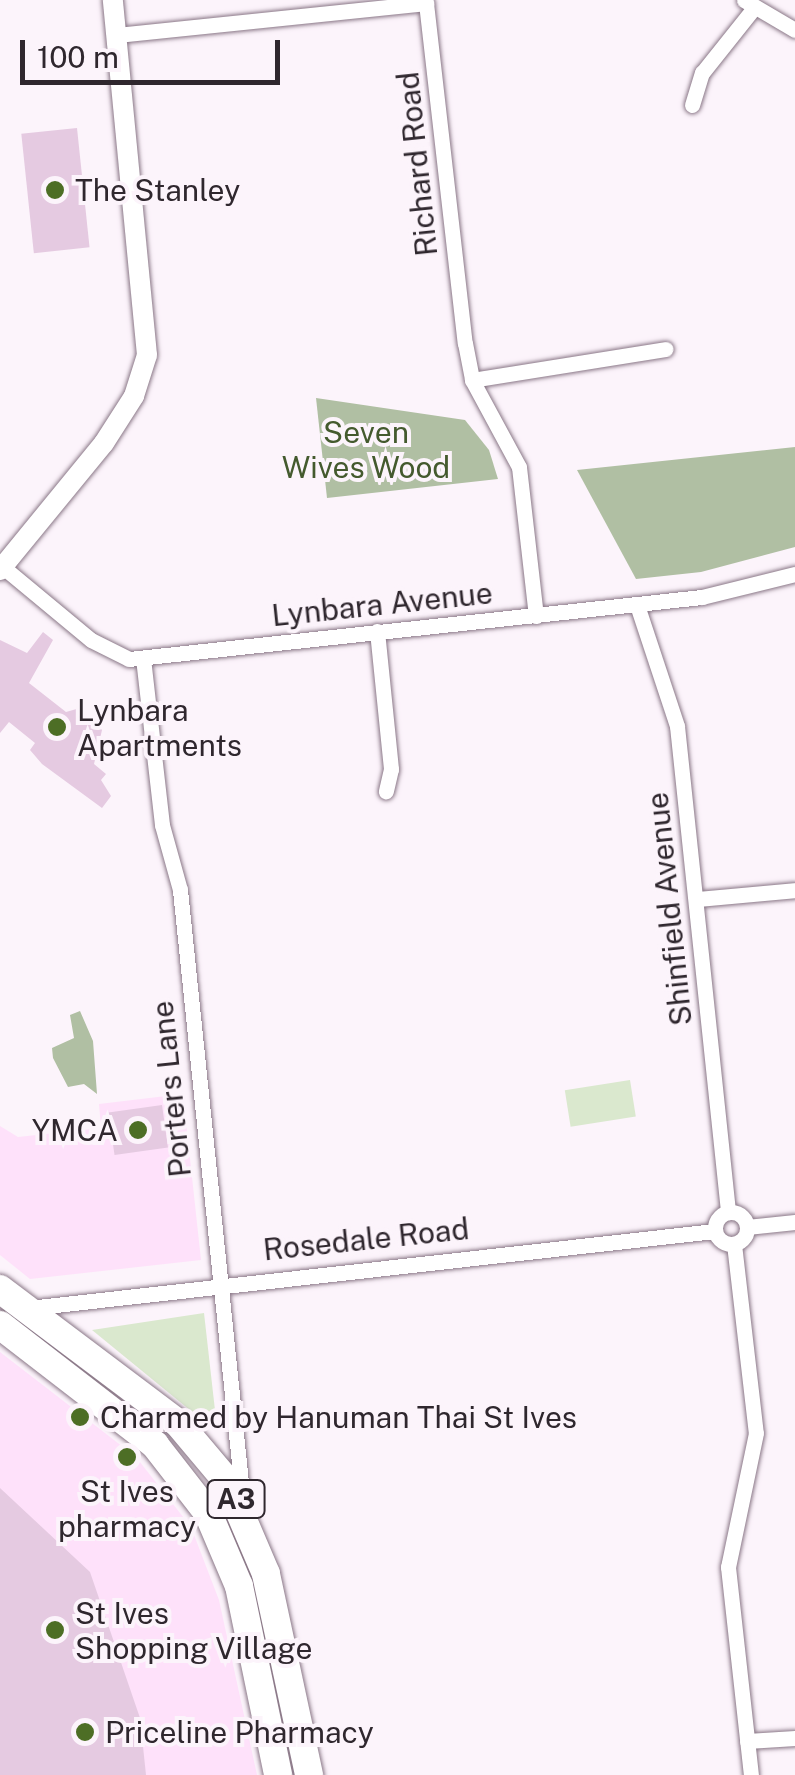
<!DOCTYPE html>
<style>
body{margin:0}
#map{position:relative;width:795px;height:1775px;overflow:hidden;background:#fcf4fb;font-family:"Public Sans",sans-serif}
div>[style]{position:absolute}
[style*='--x']{left:calc(var(--x)*1px);top:calc(var(--y)*1px);width:calc(var(--w)*1px);rotate:calc(var(--a)*1deg)}
.built>*{inset:0;background:#fee1fa}
.green>*{inset:0;background:#dae8ce;transform-origin:0 0}
.forest>*{inset:0;background:#b0bfa3}
.building>*{inset:0;background:#e5cae1;transform-origin:0 0}
.roads{filter:drop-shadow(0 0 2px #8a7787) drop-shadow(0 0 2px #8a7787)}
.minor>*{height:15px;margin:-7.5px;padding:0 7.5px;transform-origin:7.5px;border-radius:7.5px;background:#fff}
.minor>.ring{margin:-7.5px;padding:0;box-sizing:content-box;background:none;border:15px solid #fff;border-radius:50%}
.tertiary>*{height:20px;margin:-10px;padding:0 10px;transform-origin:10px;border-radius:10px;background:#fff}
.trunk>*{height:28px;margin:-14px;padding:0 14px;transform-origin:14px;border-radius:14px;background:#fff}
.dots>*{width:28px;height:28px;translate:-50% -50%;box-sizing:border-box;border:5px solid #fcf4fb;border-radius:50%}
span{translate:-50% -50%;white-space:nowrap;text-align:center;line-height:1.15;-webkit-text-stroke:8px #fcf4fb;paint-order:stroke}
.shield-label span{padding:2px 8px;background:#fcf4fb;border:2px solid;border-radius:8px;-webkit-text-stroke-width:0}
.shield-label{font-size:28px;color:#2f272e;font-weight:700}
.street-label{font-size:30px;color:#2f272e}
.poi-label{font-size:30px;color:#2f272e}
.left{translate:0 -50%;text-align:left}
.right{translate:-100% -50%;text-align:right}
.park-label{font-size:30px;color:#445a2e}
.scale{position:absolute;left:20px;top:40px;width:260px;height:45px;box-sizing:border-box;border:5px solid #2f272e;border-top:0;padding-left:12px;font-size:30px;line-height:35px;white-space:nowrap;color:#2f272e;-webkit-text-stroke:8px #fcf4fb;paint-order:stroke}
</style>
<div id="map">
<div class="built">
<i style="clip-path:polygon(183px 1094px,201px 1260px,30px 1279px,0 1255px,0 1126px,18px 1137px,101px 1128px,99px 1104px)"></i>
<i style="clip-path:polygon(0 1352px,136px 1457px,191px 1527px,219px 1600px,257px 1775px,0 1775px)"></i>
</div>
<div class="green">
<i style="left:630px;top:1080px;width:37px;height:66px;rotate:81deg"></i>
<i style="clip-path:polygon(204px 1313px,217px 1428px,213px 1429px,92px 1330px)"></i>
</div>
<div class="forest">
<i style="clip-path:polygon(316px 398px,465px 420px,489px 450px,498px 479px,327px 498px)"></i>
<i style="clip-path:polygon(795px 447px,795px 547px,701px 572px,636px 579px,577px 470px)"></i>
<i style="clip-path:polygon(80px 1011px,93px 1041px,97px 1094px,84px 1084px,68px 1087px,53px 1058px,52px 1048px,74px 1038px,70px 1015px)"></i>
</div>
<div class="building">
<i style="left:77px;top:128px;width:120px;height:56px;rotate:84deg"></i>
<i style="clip-path:polygon(43px 632px,53px 640px,29px 683px,66px 712px,80px 708px,102px 730px,94px 764px,106px 774px,101px 780px,111px 796px,102px 808px,42px 764px,30px 750px,35px 743px,9px 722px,0 733px,0 640px,27px 653px)"></i>
<i style="left:162px;top:1105px;width:43px;height:54px;rotate:82deg"></i>
<i style="clip-path:polygon(0 1488px,90px 1572px,140px 1718px,146px 1775px,0 1775px)"></i>
</div>
<div class="roads">
<div class="minor">
<i style="--x:744;--y:0;--w:59;--a:30.5"></i>
<i style="--x:117;--y:35;--w:311;--a:-5.9"></i>
<i style="--x:426;--y:3;--w:342;--a:83.5"></i>
<i style="--x:465;--y:343;--w:38;--a:79"></i>
<i style="--x:472;--y:380;--w:99;--a:61.6"></i>
<i style="--x:519;--y:467;--w:150;--a:83.5"></i>
<i style="--x:692;--y:105;--w:34;--a:-73"></i>
<i style="--x:702;--y:73;--w:82;--a:-51.4"></i>
<i style="--x:472;--y:380;--w:196;--a:-9.1"></i>
<i style="--x:3;--y:567;--w:114;--a:39.7"></i>
<i style="--x:91;--y:640;--w:42;--a:26.6"></i>
<i style="--x:129;--y:659;--w:576;--a:-6.18"></i>
<i style="--x:702;--y:597;--w:96;--a:-13.9"></i>
<i style="--x:637;--y:605;--w:127;--a:71.7"></i>
<i style="--x:677;--y:726;--w:489;--a:84"></i>
<i style="--x:377;--y:631;--w:139;--a:84.2"></i>
<i style="--x:391;--y:769;--w:23;--a:103"></i>
<i style="--x:143;--y:658;--w:168;--a:83.5"></i>
<i style="--x:162;--y:825;--w:67;--a:74.5"></i>
<i style="--x:180;--y:890;--w:605;--a:84.12"></i>
<i style="--x:697;--y:899;--w:98;--a:-5.2"></i>
<i class="ring" style="left:715px;top:1212px;width:17px;height:17px"></i>
<i style="--x:747;--y:1227;--w:48;--a:-5.9"></i>
<i style="--x:734;--y:1244;--w:190;--a:83.4"></i>
<i style="--x:756;--y:1433;--w:137;--a:101.8"></i>
<i style="--x:728;--y:1567;--w:209;--a:83.7"></i>
<i style="--x:29;--y:1308;--w:689;--a:-6.41"></i>
<i style="--x:747;--y:1741;--w:48;--a:-3.6"></i>
</div>
<div class="tertiary">
<i style="--x:0;--y:570;--w:164;--a:-50.7"></i>
<i style="--x:104;--y:443;--w:56;--a:-57.4"></i>
<i style="--x:134;--y:396;--w:43;--a:-72.4"></i>
<i style="--x:147;--y:355;--w:357;--a:-95.5"></i>
</div>
<div class="trunk">
<i style="--x:0;--y:1289;--w:223;--a:37"></i>
<i style="--x:178;--y:1423;--w:75;--a:49.9"></i>
<i style="--x:226;--y:1480;--w:102;--a:66.9"></i>
<i style="--x:266;--y:1574;--w:206;--a:77.9"></i>
<i style="--x:0;--y:1325;--w:196;--a:37.7"></i>
<i style="--x:155;--y:1445;--w:86;--a:52.1"></i>
<i style="--x:208;--y:1513;--w:79;--a:67"></i>
<i style="--x:239;--y:1586;--w:193;--a:78.3"></i>
</div>
</div>
<div class="dots">
<i style="left:55px;top:190px;background:#4d6e25"></i>
<i style="left:57px;top:727px;background:#4d6e25"></i>
<i style="left:138px;top:1130px;background:#4d6e25"></i>
<i style="left:80px;top:1417px;background:#4d6e25"></i>
<i style="left:127px;top:1457px;background:#4d6e25"></i>
<i style="left:55px;top:1630px;background:#4d6e25"></i>
<i style="left:85px;top:1732px;background:#4d6e25"></i>
</div>
<div class="shield-label">
<span style="left:236px;top:1499px">A3</span>
</div>
<div class="street-label">
<span style="left:417px;top:164px;rotate:-96deg">Richard Road</span>
<span style="left:382px;top:604px;rotate:-6deg">Lynbara Avenue</span>
<span style="left:669px;top:909px;rotate:-96deg">Shinfield Avenue</span>
<span style="left:171px;top:1089px;rotate:-96deg">Porters Lane</span>
<span style="left:366px;top:1239px;rotate:-6deg">Rosedale Road</span>
</div>
<div class="poi-label">
<span class="left" style="left:75px;top:190px">The Stanley</span>
<span class="left" style="left:77px;top:727px">Lynbara<br>Apartments</span>
<span class="right" style="left:118px;top:1130px">YMCA</span>
<span class="left" style="left:100px;top:1417px">Charmed by Hanuman Thai St Ives</span>
<span style="left:127px;top:1508px">St Ives<br>pharmacy</span>
<span class="left" style="left:75px;top:1630px">St Ives<br>Shopping Village</span>
<span class="left" style="left:105px;top:1732px">Priceline Pharmacy</span>
</div>
<div class="park-label">
<span style="left:366px;top:449px">Seven<br>Wives Wood</span>
</div>
<div class="scale">100 m</div>
</div>
